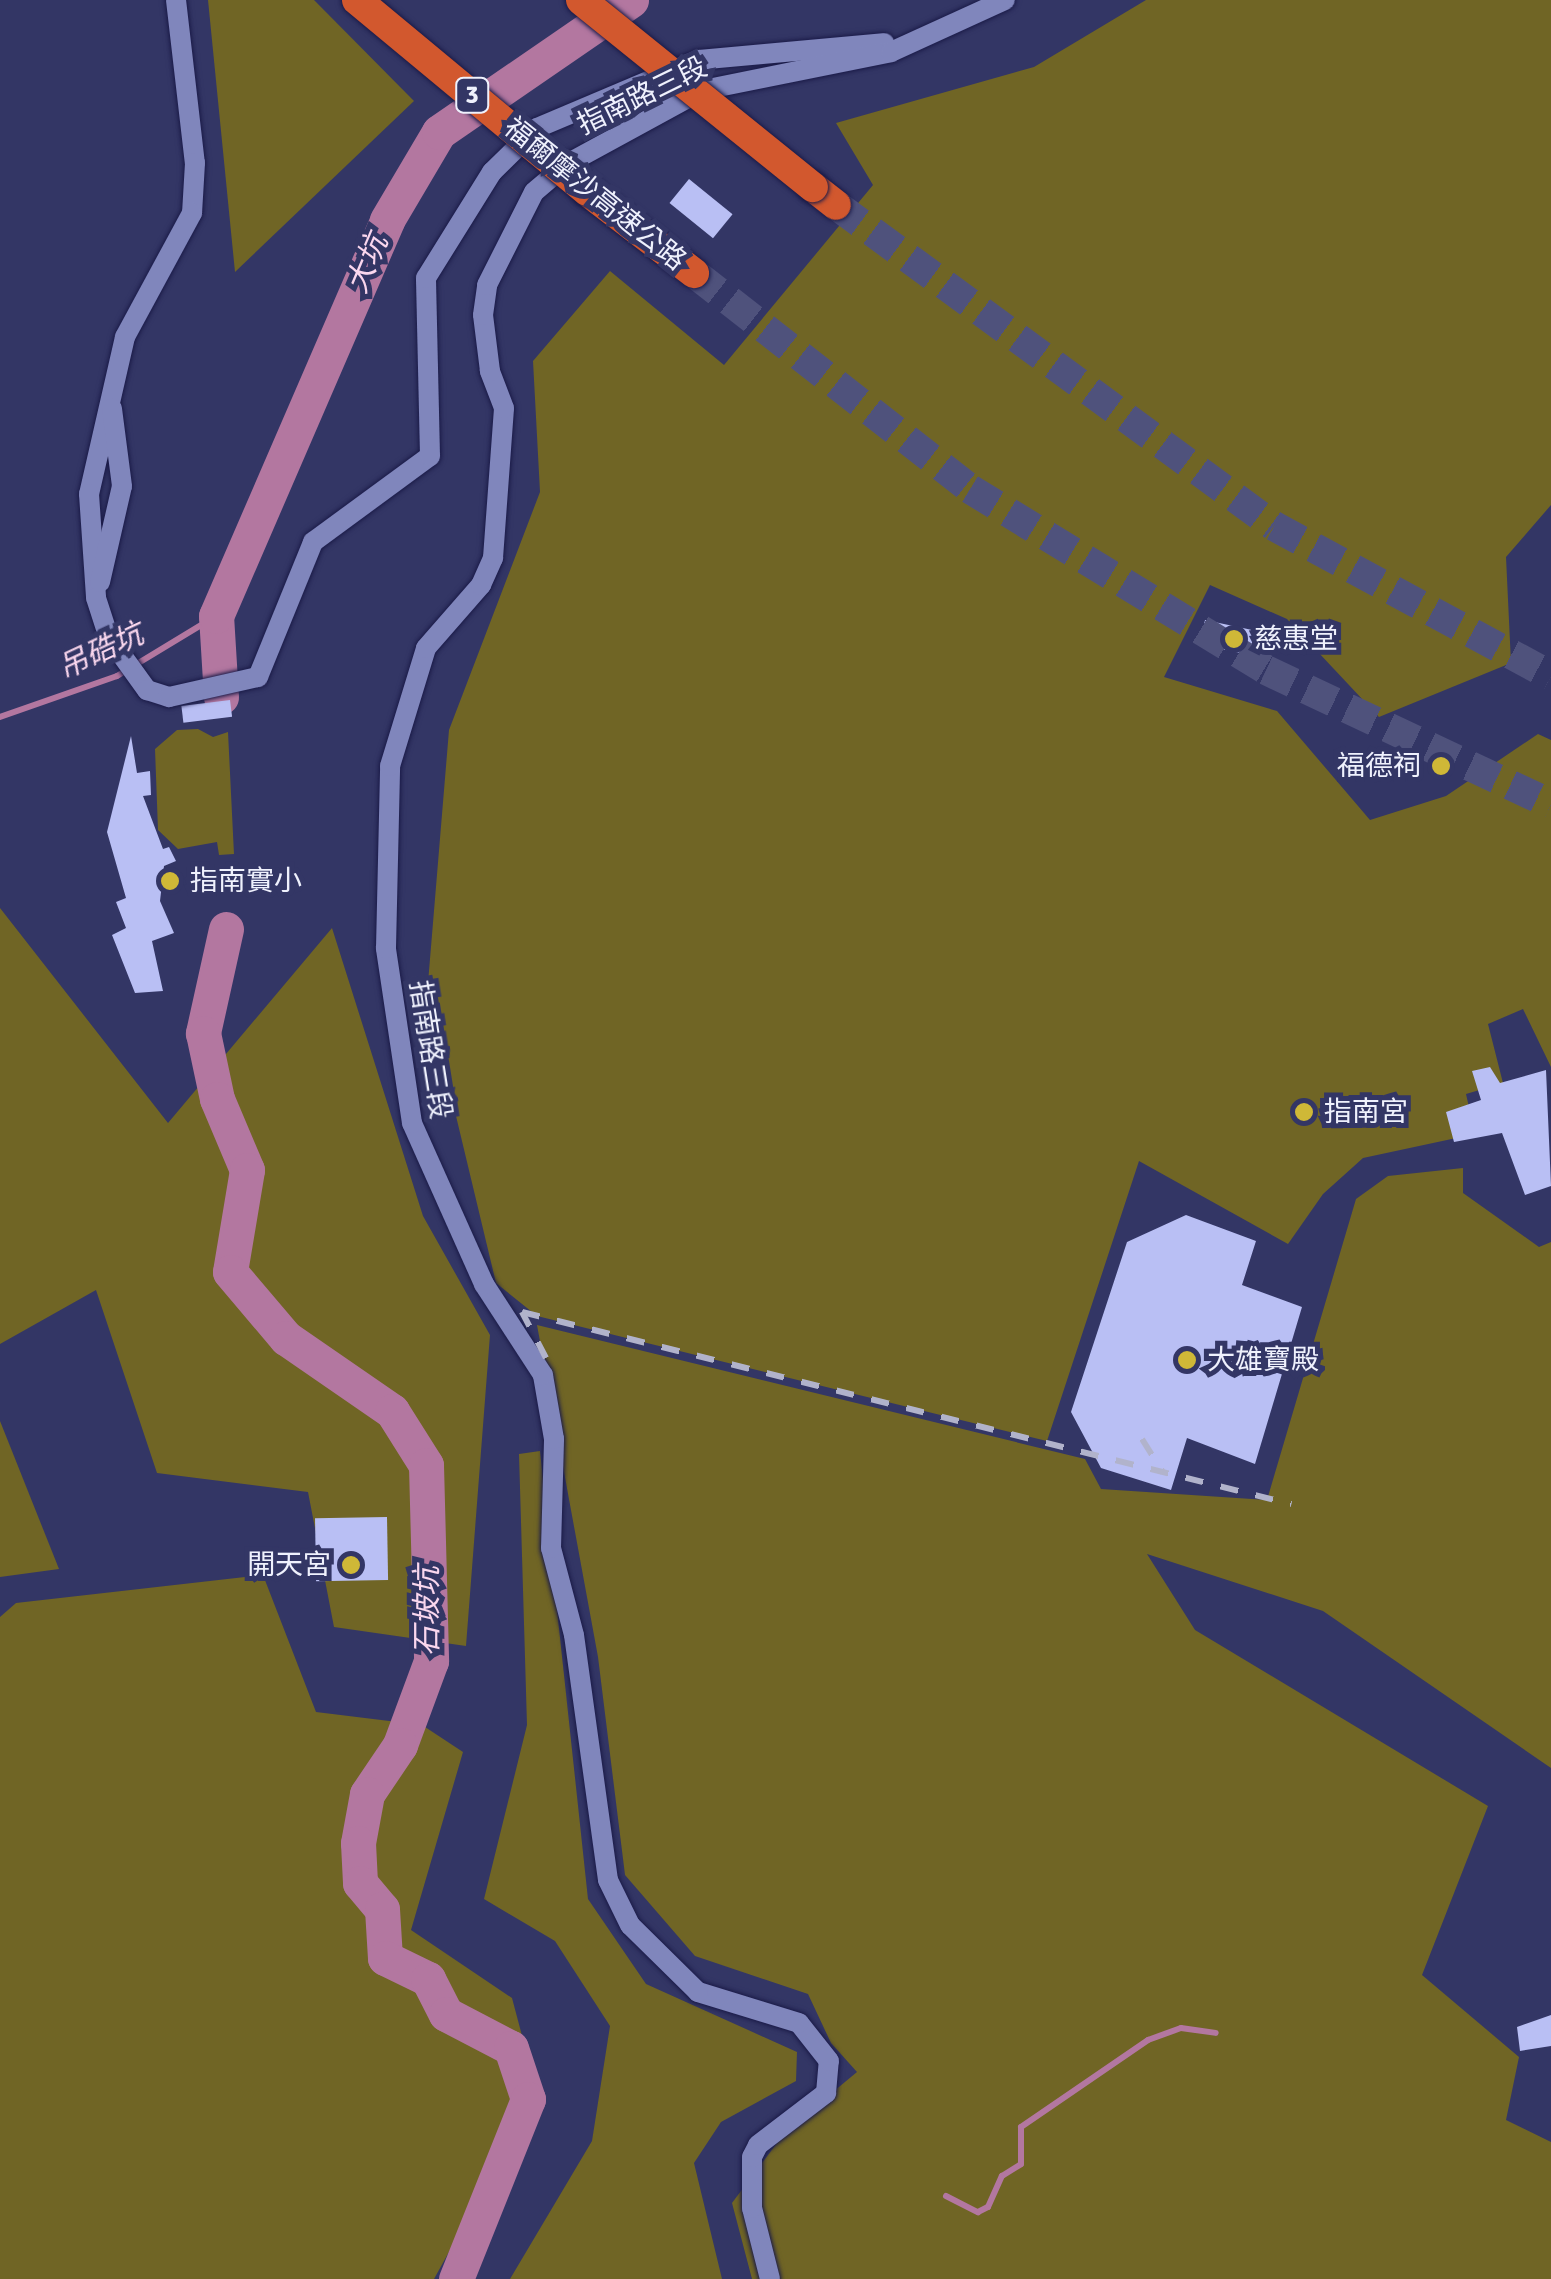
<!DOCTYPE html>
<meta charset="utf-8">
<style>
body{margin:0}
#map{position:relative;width:1551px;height:2279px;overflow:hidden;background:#333665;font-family:Signika,"Noto Sans TC",sans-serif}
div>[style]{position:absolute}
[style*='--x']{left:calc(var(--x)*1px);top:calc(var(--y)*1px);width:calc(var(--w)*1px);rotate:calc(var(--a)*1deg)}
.green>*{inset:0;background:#706525}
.stream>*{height:6px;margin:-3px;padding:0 3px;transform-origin:3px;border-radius:3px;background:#b377a0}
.river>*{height:35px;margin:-17.5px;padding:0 17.5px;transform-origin:17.5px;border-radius:17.5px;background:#b377a0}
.building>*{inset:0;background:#b9bff4;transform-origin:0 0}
.highway-tunnel>*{height:30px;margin-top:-15px;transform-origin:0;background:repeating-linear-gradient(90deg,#4f527c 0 30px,transparent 0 45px)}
.roads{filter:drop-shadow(0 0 2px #1b1b48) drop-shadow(0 0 2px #1b1b48)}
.minor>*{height:20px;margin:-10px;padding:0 10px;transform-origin:10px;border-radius:10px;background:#8086bc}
.highway>*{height:30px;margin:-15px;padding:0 15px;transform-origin:15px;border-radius:15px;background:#d2582e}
.rail>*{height:6px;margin-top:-3px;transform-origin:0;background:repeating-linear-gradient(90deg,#b1b3cb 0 18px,transparent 0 36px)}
.bridges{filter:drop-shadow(0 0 2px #1b1b48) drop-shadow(0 0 2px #1b1b48)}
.highway-bridge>*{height:30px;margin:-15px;padding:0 15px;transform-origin:15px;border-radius:15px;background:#d2582e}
.dots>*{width:28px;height:28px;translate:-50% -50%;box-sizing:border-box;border:5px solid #333665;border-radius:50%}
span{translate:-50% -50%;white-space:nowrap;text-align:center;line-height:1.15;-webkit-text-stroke:10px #333665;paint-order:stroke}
.shield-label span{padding:2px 8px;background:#333665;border:2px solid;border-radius:8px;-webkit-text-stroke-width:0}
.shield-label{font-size:25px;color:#eff1fd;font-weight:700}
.street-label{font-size:28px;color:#eff1fd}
.poi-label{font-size:28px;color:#eff1fd}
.left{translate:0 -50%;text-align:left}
.right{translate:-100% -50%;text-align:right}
.water-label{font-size:30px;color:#fad7ee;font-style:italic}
</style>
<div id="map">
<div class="green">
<i style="clip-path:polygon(208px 0,314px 0,414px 101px,235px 272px)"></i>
<i style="clip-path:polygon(1146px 0,1551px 0,1551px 505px,1506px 557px,1511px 663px,1379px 717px,1287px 619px,1210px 585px,1164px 677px,1277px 711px,1370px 820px,1446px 796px,1538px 734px,1551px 740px,1551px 1067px,1523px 1009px,1488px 1024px,1503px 1083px,1466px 1094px,1475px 1134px,1363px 1158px,1323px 1194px,1288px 1244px,1139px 1161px,1047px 1441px,537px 1316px,496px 1283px,427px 995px,449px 730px,540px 492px,533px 361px,610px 271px,724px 365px,873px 185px,836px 123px,1034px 67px)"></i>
<i style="clip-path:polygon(198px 729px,213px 737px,228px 732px,234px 854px,219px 855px,217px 842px,178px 849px,158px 830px,155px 749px,177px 730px)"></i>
<i style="clip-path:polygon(0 908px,168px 1123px,332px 928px,423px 1216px,490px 1335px,466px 1646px,334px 1627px,308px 1492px,157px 1473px,96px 1290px,0 1344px)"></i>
<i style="clip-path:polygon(1463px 1168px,1463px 1193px,1539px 1247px,1551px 1242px,1551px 1768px,1323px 1611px,1147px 1554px,1195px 1630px,1488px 1806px,1422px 1975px,1519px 2057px,1506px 2120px,1551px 2142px,1551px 2279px,752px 2279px,732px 2203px,786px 2131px,857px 2072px,831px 2043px,808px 1994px,695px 1956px,625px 1875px,598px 1657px,537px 1325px,1085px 1459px,1101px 1489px,1267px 1500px,1356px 1199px,1388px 1176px)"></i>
<i style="clip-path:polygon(0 1421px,59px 1569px,0 1577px)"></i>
<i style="clip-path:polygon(540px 1451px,588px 1899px,646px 1984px,797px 2052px,796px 2081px,721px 2122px,694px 2163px,722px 2279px,510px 2279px,592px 2141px,610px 2026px,555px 1941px,484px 1899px,527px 1725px,519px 1454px)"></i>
<i style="clip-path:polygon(263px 1575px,316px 1712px,422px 1725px,463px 1752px,411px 1930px,512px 1998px,537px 2092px,434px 2279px,0 2279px,0 1617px,16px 1603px)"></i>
</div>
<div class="stream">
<i style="--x:0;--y:717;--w:124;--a:-19.3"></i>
<i style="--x:117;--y:676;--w:116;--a:-31.2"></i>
<i style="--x:946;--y:2196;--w:36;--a:27"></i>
<i style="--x:978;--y:2212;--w:11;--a:-27"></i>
<i style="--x:988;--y:2207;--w:34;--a:-66"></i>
<i style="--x:1002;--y:2176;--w:22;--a:-32"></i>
<i style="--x:1021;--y:2164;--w:37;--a:-90"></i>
<i style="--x:1021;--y:2127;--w:154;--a:-34.4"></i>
<i style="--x:1148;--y:2040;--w:35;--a:-20"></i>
<i style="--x:1181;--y:2028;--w:35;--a:8"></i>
</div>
<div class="river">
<i style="--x:221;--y:697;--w:81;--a:-93.5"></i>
<i style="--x:216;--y:616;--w:431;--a:-66.6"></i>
<i style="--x:387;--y:220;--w:102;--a:-59.4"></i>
<i style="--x:439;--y:132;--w:233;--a:-34.5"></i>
<i style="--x:226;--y:929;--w:107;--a:102.5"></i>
<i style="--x:203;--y:1033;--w:67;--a:78"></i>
<i style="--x:217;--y:1099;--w:77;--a:67.1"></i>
<i style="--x:247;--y:1170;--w:103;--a:99.5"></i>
<i style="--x:230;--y:1272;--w:87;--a:49.7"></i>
<i style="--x:286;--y:1338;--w:129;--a:34.6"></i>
<i style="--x:392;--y:1411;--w:64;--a:57.8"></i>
<i style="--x:426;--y:1465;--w:196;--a:88.5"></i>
<i style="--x:431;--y:1661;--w:90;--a:110.3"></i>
<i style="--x:400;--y:1745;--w:59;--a:124"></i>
<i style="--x:367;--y:1794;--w:50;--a:100.4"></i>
<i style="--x:358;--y:1843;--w:40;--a:87.1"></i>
<i style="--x:360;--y:1883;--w:34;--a:50"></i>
<i style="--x:382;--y:1909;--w:49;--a:86.5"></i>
<i style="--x:385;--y:1958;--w:48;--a:26"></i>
<i style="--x:428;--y:1979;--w:39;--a:63"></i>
<i style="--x:446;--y:2014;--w:73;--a:27.6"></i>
<i style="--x:511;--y:2048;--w:54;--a:71.6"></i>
<i style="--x:528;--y:2099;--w:194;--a:111.8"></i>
</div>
<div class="building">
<i style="left:689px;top:179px;width:56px;height:31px;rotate:39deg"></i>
<i style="left:1205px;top:620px;width:64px;height:25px;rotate:12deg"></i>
<i style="left:230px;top:700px;width:17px;height:49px;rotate:83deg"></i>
<i style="clip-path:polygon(131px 736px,137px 773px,150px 771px,151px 795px,143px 796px,163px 849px,169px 847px,176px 861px,164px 866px,160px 901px,174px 933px,152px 941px,163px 991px,135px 993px,112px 935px,126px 928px,116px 902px,126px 898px,107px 832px)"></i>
<i style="clip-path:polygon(1490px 1067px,1500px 1083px,1546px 1070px,1551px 1186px,1525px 1195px,1502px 1133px,1454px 1142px,1446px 1112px,1481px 1100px,1472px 1071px)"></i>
<i style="clip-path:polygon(1186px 1215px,1256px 1241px,1242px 1285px,1302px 1307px,1255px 1464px,1187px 1438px,1171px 1490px,1101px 1468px,1071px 1412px,1127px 1242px)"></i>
<i style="left:387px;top:1517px;width:63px;height:72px;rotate:89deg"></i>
<i style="clip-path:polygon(1551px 2015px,1551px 2046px,1520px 2051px,1517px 2027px)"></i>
</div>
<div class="highway-tunnel">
<i style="--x:836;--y:205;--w:543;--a:36.24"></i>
<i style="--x:1274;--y:526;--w:315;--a:28.4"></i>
<i style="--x:694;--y:273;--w:350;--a:38"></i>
<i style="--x:970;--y:489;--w:347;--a:31.4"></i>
<i style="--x:1266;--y:670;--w:315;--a:25.2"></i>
</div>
<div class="roads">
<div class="minor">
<i style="--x:176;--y:0;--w:164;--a:83.4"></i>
<i style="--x:195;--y:163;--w:50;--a:93.4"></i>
<i style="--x:192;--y:213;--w:141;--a:118.4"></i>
<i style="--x:125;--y:337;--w:161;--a:102.9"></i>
<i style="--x:89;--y:494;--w:104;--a:86.1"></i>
<i style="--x:96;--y:598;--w:40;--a:72"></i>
<i style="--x:108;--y:636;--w:67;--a:54.2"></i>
<i style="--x:147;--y:690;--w:23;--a:18"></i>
<i style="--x:169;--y:697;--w:91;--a:-12.7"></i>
<i style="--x:258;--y:677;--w:146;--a:-67.8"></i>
<i style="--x:313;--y:542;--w:145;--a:-36.3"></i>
<i style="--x:430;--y:456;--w:178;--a:-91.3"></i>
<i style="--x:426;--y:278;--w:125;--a:-58.1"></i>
<i style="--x:492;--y:172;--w:63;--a:-44.4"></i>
<i style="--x:537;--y:128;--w:175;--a:-22.9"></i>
<i style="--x:698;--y:60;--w:187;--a:-5.2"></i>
<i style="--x:100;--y:582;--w:98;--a:-77.1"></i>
<i style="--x:122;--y:486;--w:78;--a:-97.4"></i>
<i style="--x:770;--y:2279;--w:73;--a:-104.2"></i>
<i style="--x:752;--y:2208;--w:51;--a:-90"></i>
<i style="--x:752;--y:2157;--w:13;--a:-63"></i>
<i style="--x:758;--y:2145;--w:86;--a:-37.4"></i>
<i style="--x:826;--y:2093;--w:32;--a:-85"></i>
<i style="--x:829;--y:2061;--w:48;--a:-128.3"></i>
<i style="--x:799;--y:2023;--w:106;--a:-162.9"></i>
<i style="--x:698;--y:1992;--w:95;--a:-135.4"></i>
<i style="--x:630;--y:1925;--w:50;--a:-116.1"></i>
<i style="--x:608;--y:1880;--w:247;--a:-97.9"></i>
<i style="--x:574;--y:1635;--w:90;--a:-104.8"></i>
<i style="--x:551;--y:1548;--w:109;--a:-88.4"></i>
<i style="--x:554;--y:1439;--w:65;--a:-99.8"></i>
<i style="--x:543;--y:1375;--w:108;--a:-123"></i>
<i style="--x:484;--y:1284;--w:176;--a:-114.1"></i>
<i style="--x:412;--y:1123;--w:177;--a:-98.5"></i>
<i style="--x:386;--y:948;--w:182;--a:-88.7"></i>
<i style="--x:390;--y:766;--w:123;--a:-73"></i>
<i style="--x:426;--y:648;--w:84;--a:-48.9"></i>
<i style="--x:481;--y:585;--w:30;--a:-66"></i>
<i style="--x:493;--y:558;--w:150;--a:-85.8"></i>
<i style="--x:504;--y:408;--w:40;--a:-111"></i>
<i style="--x:490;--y:371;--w:56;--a:-97.1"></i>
<i style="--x:483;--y:315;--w:30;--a:-82"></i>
<i style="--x:487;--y:285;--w:104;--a:-63.2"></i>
<i style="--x:534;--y:192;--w:43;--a:-40.3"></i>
<i style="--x:567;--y:164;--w:155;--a:-28.6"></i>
<i style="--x:703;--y:90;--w:192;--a:-11.4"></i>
<i style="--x:891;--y:52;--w:125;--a:-24.5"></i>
</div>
<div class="highway">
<i style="--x:813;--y:187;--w:29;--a:38"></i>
<i style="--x:587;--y:191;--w:135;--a:37.5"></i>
</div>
</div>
<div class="rail">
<i style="--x:546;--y:1358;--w:52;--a:-117.6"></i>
<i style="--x:522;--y:1312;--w:793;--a:14.02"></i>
<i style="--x:1142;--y:1439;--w:40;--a:58"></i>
</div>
<div class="bridges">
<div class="highway-bridge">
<i style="--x:357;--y:0;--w:299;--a:39.7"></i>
<i style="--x:581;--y:0;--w:298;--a:38.9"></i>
</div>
</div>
<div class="dots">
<i style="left:1234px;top:639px;background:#cfb837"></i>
<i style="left:1441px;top:766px;background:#cfb837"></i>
<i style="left:170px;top:881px;background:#cfb837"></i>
<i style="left:1304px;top:1112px;background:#cfb837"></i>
<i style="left:1187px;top:1360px;background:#cfb837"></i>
<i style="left:351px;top:1565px;background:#cfb837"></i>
</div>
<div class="shield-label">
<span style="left:472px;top:95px">3</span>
</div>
<div class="street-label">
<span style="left:642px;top:96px;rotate:-26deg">指南路三段</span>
<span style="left:595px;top:194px;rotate:39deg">福爾摩沙高速公路</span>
<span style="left:430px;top:1050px;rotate:81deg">指南路三段</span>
</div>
<div class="poi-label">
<span class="left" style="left:1254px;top:639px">慈惠堂</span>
<span class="right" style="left:1421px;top:766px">福德祠</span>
<span class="left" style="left:190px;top:881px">指南實小</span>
<span class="left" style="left:1324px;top:1112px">指南宮</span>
<span class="left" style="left:1207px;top:1360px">大雄寶殿</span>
<span class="right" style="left:331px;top:1565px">開天宮</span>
</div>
<div class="water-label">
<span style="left:368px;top:264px;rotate:-67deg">大坑</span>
<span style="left:101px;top:652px;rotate:-25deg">吊硞坑</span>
<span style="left:428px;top:1611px;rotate:-90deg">石坡坑</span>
</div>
</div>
